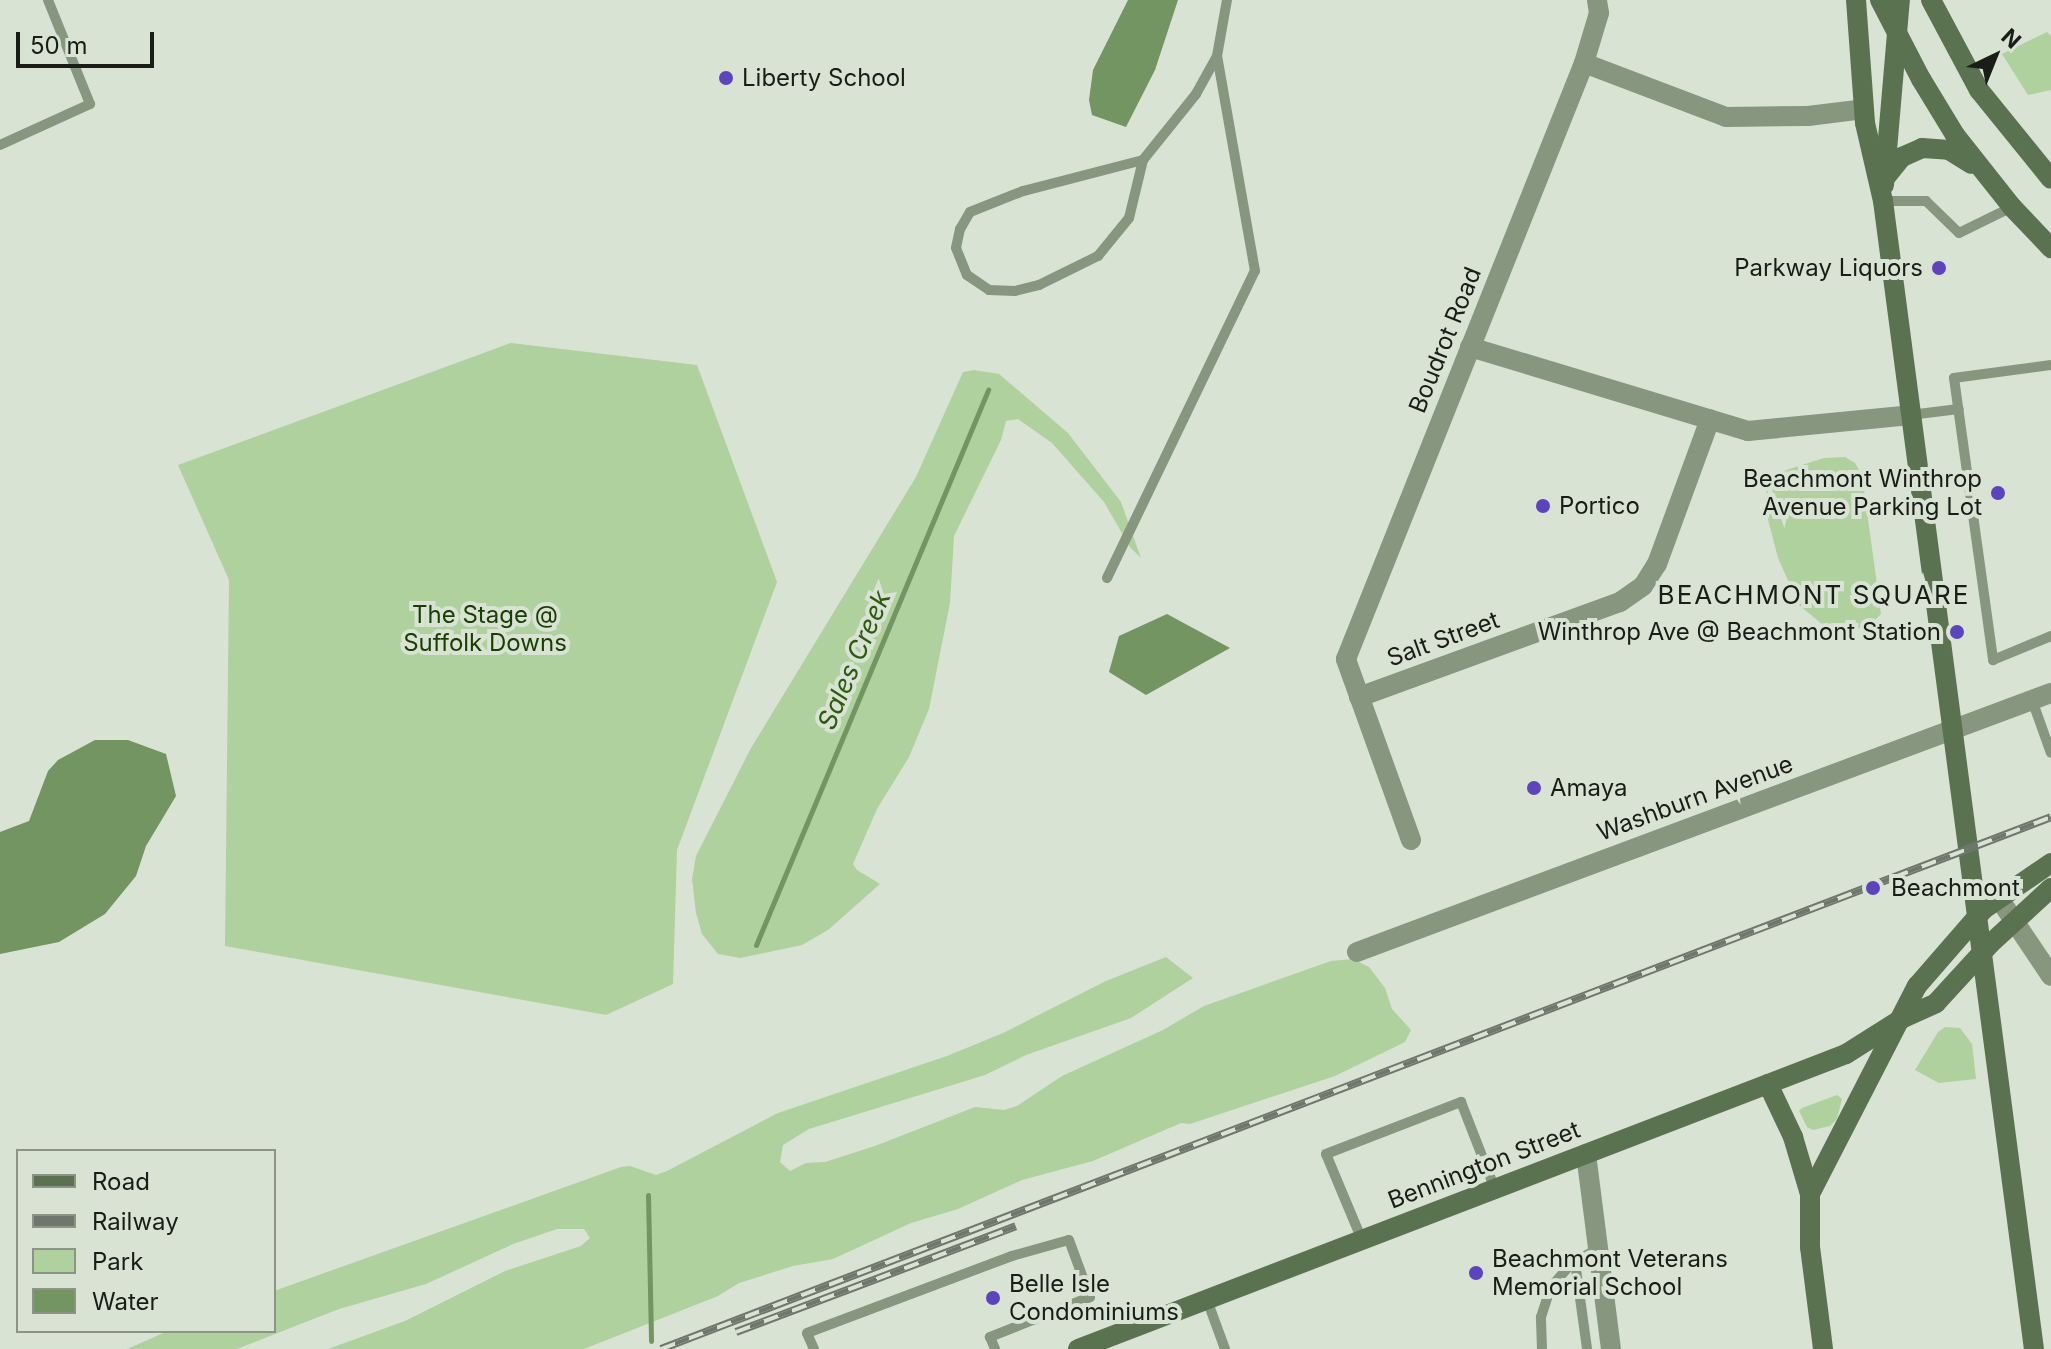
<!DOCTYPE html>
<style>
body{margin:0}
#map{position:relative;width:2051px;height:1349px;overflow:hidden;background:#d8e3d3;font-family:Inter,sans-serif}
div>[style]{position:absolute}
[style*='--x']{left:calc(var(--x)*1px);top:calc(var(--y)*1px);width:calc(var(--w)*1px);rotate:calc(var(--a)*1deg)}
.green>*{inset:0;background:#aed19e}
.water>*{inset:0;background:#729561}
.stream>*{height:5px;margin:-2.5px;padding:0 2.5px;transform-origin:2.5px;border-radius:2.5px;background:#729561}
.lane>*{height:10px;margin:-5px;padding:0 5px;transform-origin:5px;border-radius:5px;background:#86967f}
.street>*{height:20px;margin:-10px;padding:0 10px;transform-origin:10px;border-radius:10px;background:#86967f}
.secondary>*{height:20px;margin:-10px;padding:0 10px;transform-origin:10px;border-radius:10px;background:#5b7251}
.rail>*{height:8px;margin-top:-4px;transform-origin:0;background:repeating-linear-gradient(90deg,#d8e3d3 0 15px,#6f766c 0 30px);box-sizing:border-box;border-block:2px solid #6f766c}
.dots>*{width:22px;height:22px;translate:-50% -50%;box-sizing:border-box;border:4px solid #d8e3d3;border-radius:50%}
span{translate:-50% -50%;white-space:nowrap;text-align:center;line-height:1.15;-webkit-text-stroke:8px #d8e3d3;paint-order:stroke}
.poi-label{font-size:24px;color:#191d17}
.left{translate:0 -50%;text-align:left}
.right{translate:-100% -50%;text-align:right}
.street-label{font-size:24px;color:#191d17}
.park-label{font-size:24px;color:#1a3d04}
.neighbourhood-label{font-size:26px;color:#191d17;letter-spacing:2px}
.water-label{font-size:26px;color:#2d5a0f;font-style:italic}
.legend{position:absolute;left:16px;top:1149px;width:260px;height:184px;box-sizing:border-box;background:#d8e3d3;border:2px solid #8c9488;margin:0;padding:10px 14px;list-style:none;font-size:24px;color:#191d17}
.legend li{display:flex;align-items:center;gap:16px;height:40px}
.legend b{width:40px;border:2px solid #8c9488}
.north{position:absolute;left:1955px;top:16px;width:80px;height:80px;-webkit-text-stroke:6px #d8e3d3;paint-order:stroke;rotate:43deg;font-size:22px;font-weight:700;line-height:32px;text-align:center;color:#191d17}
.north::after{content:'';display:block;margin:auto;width:28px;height:36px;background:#191d17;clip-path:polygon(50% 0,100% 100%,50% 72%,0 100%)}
.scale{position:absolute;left:16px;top:32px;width:138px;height:36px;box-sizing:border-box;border:4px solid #191d17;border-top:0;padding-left:10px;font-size:24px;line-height:28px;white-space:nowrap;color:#191d17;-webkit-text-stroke:6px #d8e3d3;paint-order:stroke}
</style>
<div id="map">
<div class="green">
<i style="clip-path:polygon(2047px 32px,2051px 36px,2051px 90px,2028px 95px,2002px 54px)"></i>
<i style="clip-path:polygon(511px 343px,697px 365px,777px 582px,677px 850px,673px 984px,606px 1015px,225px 946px,229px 580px,178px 465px)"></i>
<i style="clip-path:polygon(974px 370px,999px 374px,1068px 433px,1121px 502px,1141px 558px,1130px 547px,1104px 502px,1052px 443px,1018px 419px,1006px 421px,1001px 440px,954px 536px,950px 603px,929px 709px,909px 757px,877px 809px,853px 864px,857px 870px,880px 884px,828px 930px,802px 945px,740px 958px,718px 954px,702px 934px,696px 913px,692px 879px,696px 856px,751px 748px,916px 477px,963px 372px)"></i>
<i style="clip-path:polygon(1845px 457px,1855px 463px,1862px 475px,1881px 614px,1870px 625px,1847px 632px,1823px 625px,1799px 605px,1778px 558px,1765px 508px,1768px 476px,1824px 458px)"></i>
<i style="clip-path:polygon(1166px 957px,1193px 978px,1131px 1018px,1026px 1055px,985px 1075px,809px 1129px,783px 1145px,780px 1162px,790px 1171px,806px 1163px,825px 1162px,875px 1146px,975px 1107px,1004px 1110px,1017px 1106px,1062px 1076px,1163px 1030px,1204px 1006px,1331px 961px,1353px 959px,1369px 967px,1385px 988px,1392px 1009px,1411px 1030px,1405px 1042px,1335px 1076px,1190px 1124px,1181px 1123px,1093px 1161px,1022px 1180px,958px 1209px,911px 1223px,833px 1259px,793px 1266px,739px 1283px,718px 1296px,584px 1349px,328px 1349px,405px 1321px,505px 1271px,581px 1246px,590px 1238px,584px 1229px,557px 1229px,513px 1244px,426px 1284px,339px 1309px,237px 1349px,127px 1349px,168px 1331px,274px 1331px,274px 1291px,621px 1167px,630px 1166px,656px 1175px,667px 1171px,778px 1113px,947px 1056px,1003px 1033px,1106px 981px)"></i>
<i style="clip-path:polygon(1945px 1027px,1960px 1028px,1972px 1044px,1976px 1079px,1939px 1083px,1915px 1070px,1938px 1032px)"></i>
<i style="clip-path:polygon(1837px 1095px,1842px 1099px,1837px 1119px,1830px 1126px,1813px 1130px,1807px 1127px,1799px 1111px,1802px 1108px)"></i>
</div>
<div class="water">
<i style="clip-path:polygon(1128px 0,1178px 0,1155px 70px,1126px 127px,1092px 115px,1089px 100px,1093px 70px)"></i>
<i style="clip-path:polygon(1167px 614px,1230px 648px,1146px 695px,1109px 672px,1119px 636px)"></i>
<i style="clip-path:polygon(95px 740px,128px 740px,166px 754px,176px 796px,146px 846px,136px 876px,105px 914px,59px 942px,0 954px,0 832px,29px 821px,48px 771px,58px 760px)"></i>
</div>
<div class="stream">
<i style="--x:756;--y:945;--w:602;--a:-67.31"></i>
<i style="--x:648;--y:1195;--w:146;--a:88.8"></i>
</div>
<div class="lane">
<i style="--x:0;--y:145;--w:99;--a:-24.5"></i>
<i style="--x:90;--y:104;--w:112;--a:-112"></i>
<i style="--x:1143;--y:160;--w:124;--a:165.5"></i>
<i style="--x:1023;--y:191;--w:57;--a:158.4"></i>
<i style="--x:970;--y:212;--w:20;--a:120"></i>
<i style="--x:960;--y:229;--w:19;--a:102"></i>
<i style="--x:956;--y:248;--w:29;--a:68"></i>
<i style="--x:967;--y:275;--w:27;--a:34"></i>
<i style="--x:989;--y:290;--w:26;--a:2"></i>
<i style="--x:1015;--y:291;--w:25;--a:-14"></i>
<i style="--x:1039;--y:285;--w:66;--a:-26.2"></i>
<i style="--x:1098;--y:256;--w:49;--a:-50.8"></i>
<i style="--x:1129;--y:218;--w:60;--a:-76.4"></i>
<i style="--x:1143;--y:160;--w:85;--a:-51.2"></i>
<i style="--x:1196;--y:94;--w:43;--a:-61.1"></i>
<i style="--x:1217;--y:56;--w:57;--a:-79.9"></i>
<i style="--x:1883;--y:201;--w:43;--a:0"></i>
<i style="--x:1926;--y:201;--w:46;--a:44.1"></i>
<i style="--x:1959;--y:233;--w:59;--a:-26.1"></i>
<i style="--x:2051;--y:365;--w:98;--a:172.4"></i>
<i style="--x:1954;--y:378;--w:285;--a:82.1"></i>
<i style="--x:1993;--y:660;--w:63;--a:-22.5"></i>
<i style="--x:1910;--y:415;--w:49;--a:-7"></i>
<i style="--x:1107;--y:578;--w:341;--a:-64.3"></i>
<i style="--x:1255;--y:271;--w:218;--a:-100"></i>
<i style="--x:2032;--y:700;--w:56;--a:70.3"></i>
<i style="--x:1362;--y:1240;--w:93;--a:-112.7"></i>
<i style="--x:1326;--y:1154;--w:145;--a:-21.1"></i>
<i style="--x:1461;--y:1102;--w:93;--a:68.7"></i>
<i style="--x:1575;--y:1262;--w:88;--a:82.1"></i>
<i style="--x:1207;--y:1300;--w:52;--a:69.8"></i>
<i style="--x:814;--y:1349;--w:17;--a:-114"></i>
<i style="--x:807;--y:1333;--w:219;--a:-20.6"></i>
<i style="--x:1012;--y:1256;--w:59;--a:-15.7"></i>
<i style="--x:1069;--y:1240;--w:61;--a:69.8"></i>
<i style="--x:1090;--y:1297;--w:108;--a:158.2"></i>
<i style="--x:990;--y:1337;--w:13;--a:67"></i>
<i style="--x:1542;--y:1349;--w:32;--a:-92"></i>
<i style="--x:1541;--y:1317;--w:32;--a:-72"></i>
<i style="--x:1551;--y:1287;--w:29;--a:-49"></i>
<i style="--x:1570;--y:1265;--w:33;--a:-31"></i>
</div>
<div class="street">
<i style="--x:1584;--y:63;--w:152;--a:20.8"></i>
<i style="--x:1726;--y:117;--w:82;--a:-0.7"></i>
<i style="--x:1808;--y:116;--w:56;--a:-7.1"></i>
<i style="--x:1470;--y:347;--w:290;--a:16.8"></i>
<i style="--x:1748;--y:431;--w:163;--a:-5.6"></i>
<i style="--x:1359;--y:697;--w:278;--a:-20"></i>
<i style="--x:1620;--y:602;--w:28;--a:-35"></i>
<i style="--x:1643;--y:586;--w:26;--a:-58"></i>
<i style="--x:1657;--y:564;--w:154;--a:-69.9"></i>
<i style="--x:1411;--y:840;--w:192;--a:-109.8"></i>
<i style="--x:1346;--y:659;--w:642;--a:-68.23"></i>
<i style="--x:1584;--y:63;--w:52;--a:-73.3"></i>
<i style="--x:1599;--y:13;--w:13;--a:-99"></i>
<i style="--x:1998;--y:897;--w:95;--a:56.1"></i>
<i style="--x:1357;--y:952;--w:741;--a:-20.47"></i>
<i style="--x:1586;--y:1154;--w:197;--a:82.7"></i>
</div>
<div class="secondary">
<i style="--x:1856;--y:0;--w:123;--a:85.8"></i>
<i style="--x:1865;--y:123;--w:80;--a:77"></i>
<i style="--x:1883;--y:201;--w:1158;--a:82.51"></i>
<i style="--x:1880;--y:0;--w:89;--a:62.6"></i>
<i style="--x:1921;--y:79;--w:66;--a:58.7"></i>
<i style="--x:1955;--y:135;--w:92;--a:51.6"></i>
<i style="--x:2012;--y:207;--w:57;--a:46.4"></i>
<i style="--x:1931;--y:0;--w:102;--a:61.9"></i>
<i style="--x:1979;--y:90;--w:114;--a:51"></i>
<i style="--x:1885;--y:178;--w:27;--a:-51"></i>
<i style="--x:1902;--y:157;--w:22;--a:-24"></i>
<i style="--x:1922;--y:148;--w:27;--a:4"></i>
<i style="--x:1949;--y:150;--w:26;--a:32"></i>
<i style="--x:1884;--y:185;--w:186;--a:-85.1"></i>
<i style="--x:1768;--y:1084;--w:59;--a:64.7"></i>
<i style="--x:1793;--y:1137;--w:59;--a:73.4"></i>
<i style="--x:1810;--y:1194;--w:53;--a:90"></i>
<i style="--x:1810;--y:1247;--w:103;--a:82.7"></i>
<i style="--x:1810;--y:1194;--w:234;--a:-62.8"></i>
<i style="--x:1917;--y:986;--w:102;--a:-49"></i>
<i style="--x:1984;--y:909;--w:81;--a:-34.5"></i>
<i style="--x:1078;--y:1349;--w:823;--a:-21.01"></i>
<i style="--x:1846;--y:1054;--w:67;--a:-32.3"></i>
<i style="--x:1903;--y:1018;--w:36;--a:-24"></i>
<i style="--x:1936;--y:1003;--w:80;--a:-47.5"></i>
<i style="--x:1990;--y:944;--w:83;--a:-42.6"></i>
</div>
<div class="rail">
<i style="--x:736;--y:1332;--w:299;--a:-20.7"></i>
<i style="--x:661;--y:1349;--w:1488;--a:-20.94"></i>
</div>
<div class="dots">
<i style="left:726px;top:78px;background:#5b44bc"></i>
<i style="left:1939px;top:268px;background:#5b44bc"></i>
<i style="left:1998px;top:493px;background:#5b44bc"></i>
<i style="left:1543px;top:506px;background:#5b44bc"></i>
<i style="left:1957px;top:632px;background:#5b44bc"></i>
<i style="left:1534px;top:788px;background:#5b44bc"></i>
<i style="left:1873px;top:888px;background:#5b44bc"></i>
<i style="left:1476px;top:1273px;background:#5b44bc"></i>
<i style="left:993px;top:1298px;background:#5b44bc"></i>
</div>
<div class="poi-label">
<span class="left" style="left:742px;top:78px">Liberty School</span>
<span class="right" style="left:1923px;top:268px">Parkway Liquors</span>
<span class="right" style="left:1982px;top:493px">Beachmont Winthrop<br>Avenue Parking Lot</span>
<span class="left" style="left:1559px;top:506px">Portico</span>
<span class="right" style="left:1941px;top:632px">Winthrop Ave @ Beachmont Station</span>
<span class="left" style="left:1550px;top:788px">Amaya</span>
<span class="left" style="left:1891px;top:888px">Beachmont</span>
<span class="left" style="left:1492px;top:1273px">Beachmont Veterans<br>Memorial School</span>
<span class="left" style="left:1009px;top:1298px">Belle Isle<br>Condominiums</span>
</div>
<div class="street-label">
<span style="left:1445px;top:340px;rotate:-68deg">Boudrot Road</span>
<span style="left:1443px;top:639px;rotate:-20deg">Salt Street</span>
<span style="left:1695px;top:798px;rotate:-20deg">Washburn Avenue</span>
<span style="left:1484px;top:1165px;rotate:-21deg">Bennington Street</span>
</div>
<div class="park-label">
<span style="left:485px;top:629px">The Stage @<br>Suffolk Downs</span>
</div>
<div class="neighbourhood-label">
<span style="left:1814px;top:595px">BEACHMONT SQUARE</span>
</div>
<div class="water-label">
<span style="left:854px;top:660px;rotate:-67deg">Sales Creek</span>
</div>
<ul class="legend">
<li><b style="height:10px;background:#5b7251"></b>Road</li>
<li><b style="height:10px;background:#6f766c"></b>Railway</li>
<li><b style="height:22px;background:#aed19e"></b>Park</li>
<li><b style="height:22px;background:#729561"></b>Water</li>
</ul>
<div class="north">N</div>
<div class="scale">50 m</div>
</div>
